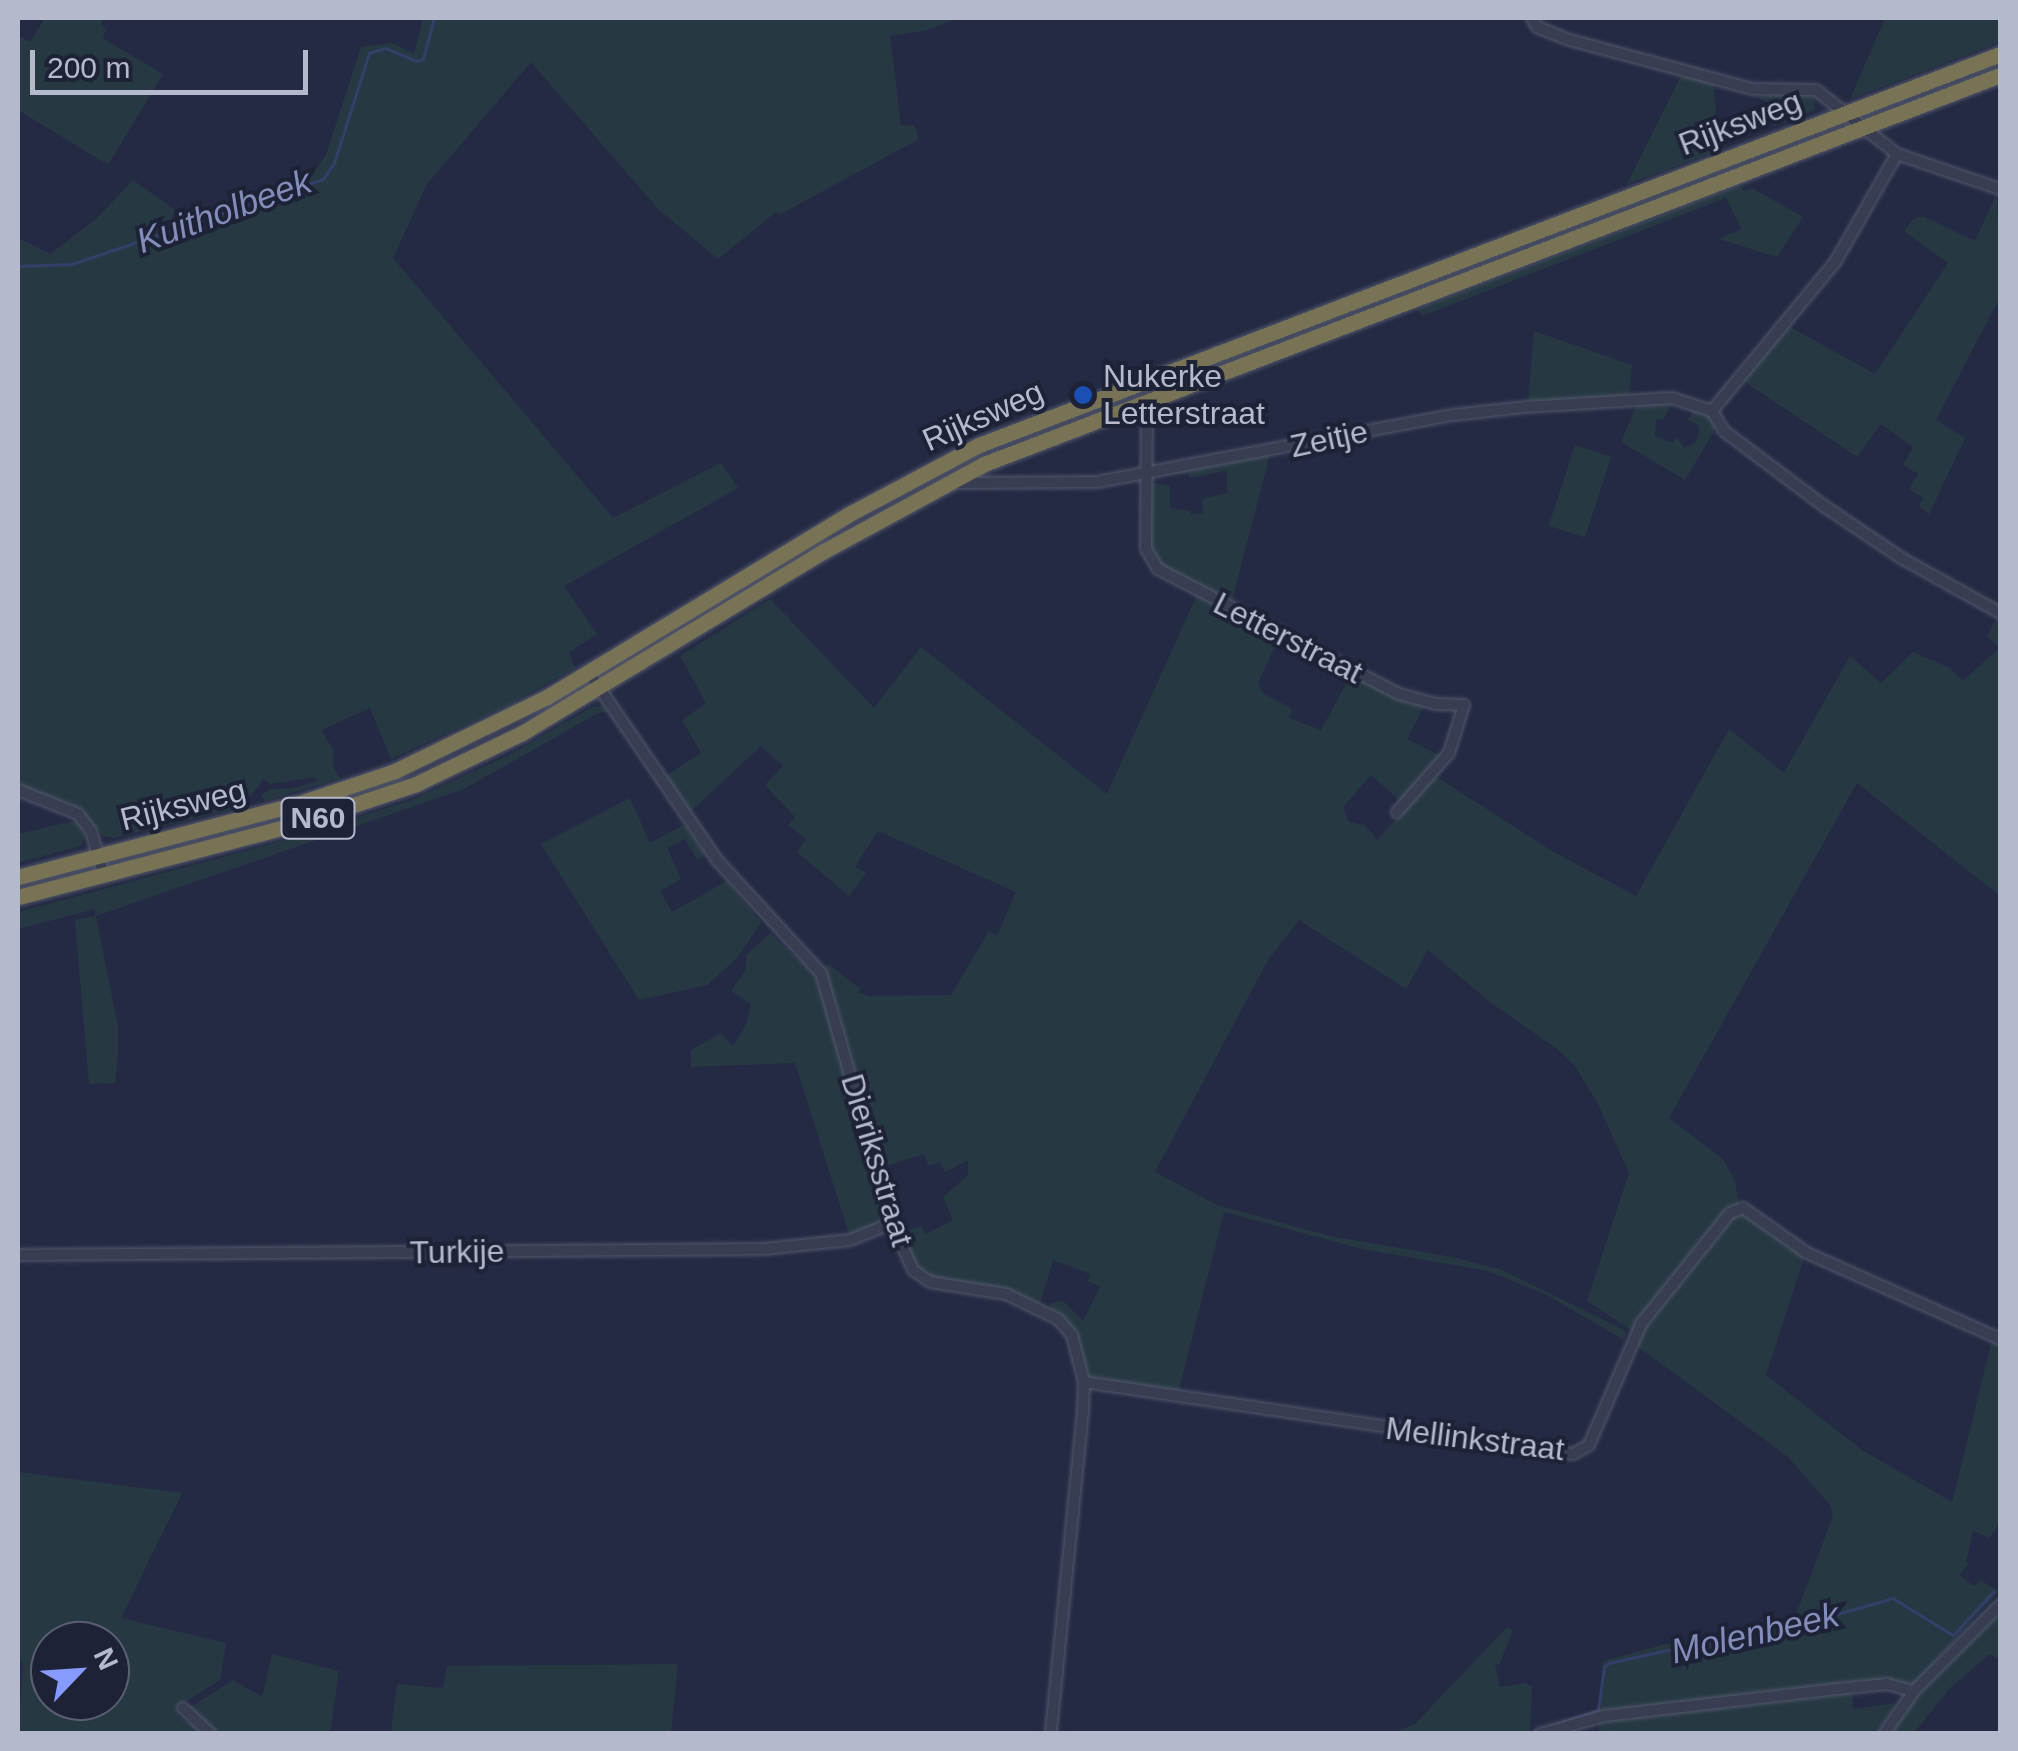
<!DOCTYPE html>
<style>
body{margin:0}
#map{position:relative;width:2018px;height:1751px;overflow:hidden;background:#242a43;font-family:Arial,sans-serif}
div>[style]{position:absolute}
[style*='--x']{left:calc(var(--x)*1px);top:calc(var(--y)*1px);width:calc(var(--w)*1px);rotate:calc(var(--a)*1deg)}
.green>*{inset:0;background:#263943;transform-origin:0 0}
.stream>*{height:2.5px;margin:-1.25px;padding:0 1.25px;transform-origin:1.25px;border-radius:1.25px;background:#343e69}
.roads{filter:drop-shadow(0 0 2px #53586c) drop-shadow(0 0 2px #53586c)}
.minor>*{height:10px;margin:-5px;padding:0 5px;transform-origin:5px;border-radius:5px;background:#383d52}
.highway>*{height:15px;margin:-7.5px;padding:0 7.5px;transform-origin:7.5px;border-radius:7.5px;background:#797355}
.dots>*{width:28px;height:28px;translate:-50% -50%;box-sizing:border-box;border:5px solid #1d2237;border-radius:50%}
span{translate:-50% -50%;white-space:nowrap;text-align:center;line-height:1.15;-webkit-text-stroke:8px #1d2237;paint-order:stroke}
.shield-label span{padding:2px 8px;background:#1d2237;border:2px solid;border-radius:8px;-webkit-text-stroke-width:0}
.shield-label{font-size:30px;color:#b5b9cc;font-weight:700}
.street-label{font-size:32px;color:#b5b9cc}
.poi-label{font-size:32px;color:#b5b9cc}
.left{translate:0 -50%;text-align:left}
.water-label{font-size:35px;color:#828dba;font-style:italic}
.frame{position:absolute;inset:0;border:20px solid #b5b9cc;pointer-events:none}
.north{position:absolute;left:30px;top:1621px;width:100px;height:100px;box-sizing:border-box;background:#1d2237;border:2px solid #5a5e73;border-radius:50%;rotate:65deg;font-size:28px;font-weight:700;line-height:40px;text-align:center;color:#b5b9cc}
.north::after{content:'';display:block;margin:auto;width:35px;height:45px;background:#879aff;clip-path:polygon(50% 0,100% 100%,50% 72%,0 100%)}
.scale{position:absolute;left:30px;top:50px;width:278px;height:45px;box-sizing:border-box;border:5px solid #b5b9cc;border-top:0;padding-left:12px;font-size:30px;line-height:35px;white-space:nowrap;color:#b5b9cc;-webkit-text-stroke:8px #1d2237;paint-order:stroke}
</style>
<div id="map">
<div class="green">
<i style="clip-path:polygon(45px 18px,105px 18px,100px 24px,107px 29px,102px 38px,163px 74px,108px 165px,18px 110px,18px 35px,30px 42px)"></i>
<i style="clip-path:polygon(423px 18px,958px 18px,928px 30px,890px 36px,901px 126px,914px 125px,919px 139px,779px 215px,776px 212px,718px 259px,658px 209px,531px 62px,427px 184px,393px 258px,613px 518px,721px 463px,738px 488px,564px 586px,597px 634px,569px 652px,575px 668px,508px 705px,391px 759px,370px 708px,321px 730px,334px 751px,333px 766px,340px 778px,265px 801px,261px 795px,270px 789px,290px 789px,317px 781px,314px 777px,271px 784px,264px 779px,241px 807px,114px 838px,103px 836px,77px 807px,37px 795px,18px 784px,18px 238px,50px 254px,96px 219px,133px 180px,175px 210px,166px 235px,301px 188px,326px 155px,361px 47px,393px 43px,414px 54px)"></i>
<i style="clip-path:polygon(1885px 18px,2000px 18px,2000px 42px,1850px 99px)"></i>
<i style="clip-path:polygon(1682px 74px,1713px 82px,1720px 150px,1627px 184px)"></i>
<i style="clip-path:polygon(1806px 93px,1814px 99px,1815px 110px,1774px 126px,1765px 101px,1757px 97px)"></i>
<i style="clip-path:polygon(1740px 185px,1743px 191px,1752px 188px,1803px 217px,1777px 257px,1719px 239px,1741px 229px,1726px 198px,1422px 316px,1418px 309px)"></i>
<i style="clip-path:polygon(1997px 193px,2000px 297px,1936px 420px,1965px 438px,1929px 514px,1919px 506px,1923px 498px,1909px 489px,1918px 474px,1903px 465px,1913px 447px,1881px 424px,1857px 457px,1742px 380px,1788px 326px,1875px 374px,1948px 263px,1904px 231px,1913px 219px,1923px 216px,1975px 241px)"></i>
<i style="clip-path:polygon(1534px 331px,1632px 365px,1629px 396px,1528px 403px)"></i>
<i style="clip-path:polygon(1638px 402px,1673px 402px,1663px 420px,1656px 419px,1655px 436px,1672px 443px,1677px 437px,1684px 448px,1696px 442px,1699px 432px,1698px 425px,1688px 420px,1692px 412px,1682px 405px,1706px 410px,1716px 428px,1685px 480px,1621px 442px)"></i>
<i style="left:1575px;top:445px;width:38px;height:85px;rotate:18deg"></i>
<i style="clip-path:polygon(1270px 454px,1231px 605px,1166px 571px,1149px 550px,1151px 482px,1170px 486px,1170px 508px,1191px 511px,1191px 515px,1203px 513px,1202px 499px,1227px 493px,1227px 471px,1189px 478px,1188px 473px,1155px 474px)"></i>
<i style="clip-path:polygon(1958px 585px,2000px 605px,2000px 896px,1857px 783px,1669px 1118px,1723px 1159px,1735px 1181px,1739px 1205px,1728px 1210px,1634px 1332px,1587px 1301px,1629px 1173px,1598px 1104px,1575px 1066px,1557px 1049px,1490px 1002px,1428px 950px,1406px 989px,1299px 920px,1268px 960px,1155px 1172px,1217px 1205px,1330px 1236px,1452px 1257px,1502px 1270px,1626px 1331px,1624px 1340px,1547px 1295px,1488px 1271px,1362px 1249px,1224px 1212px,1178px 1394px,1089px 1378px,1077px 1333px,1050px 1308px,1051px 1303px,1063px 1301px,1083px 1321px,1100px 1287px,1088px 1281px,1090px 1274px,1053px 1260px,1040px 1304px,965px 1282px,935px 1280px,914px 1267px,900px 1233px,921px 1226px,926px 1234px,953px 1220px,943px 1197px,968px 1175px,968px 1160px,945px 1172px,940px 1162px,929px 1166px,924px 1154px,880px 1168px,838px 1008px,822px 968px,829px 964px,860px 989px,858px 992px,868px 996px,951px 995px,989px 931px,997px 936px,1016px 892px,878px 831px,855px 867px,866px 873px,849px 896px,797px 852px,806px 839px,788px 825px,795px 817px,765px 785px,783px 766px,761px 746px,687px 815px,662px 778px,701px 753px,682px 720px,706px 703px,680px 656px,770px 599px,874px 708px,921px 647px,1107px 794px,1197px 595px,1279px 637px,1258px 683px,1263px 693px,1292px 709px,1289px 718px,1321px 730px,1352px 673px,1424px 706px,1407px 739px,1443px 757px,1403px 803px,1371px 775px,1343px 807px,1349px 822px,1365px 825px,1377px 840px,1435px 776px,1552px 851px,1636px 896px,1729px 729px,1784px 773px,1850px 656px,1881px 683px,1913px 652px,1950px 668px,1963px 681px,1999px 648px,1987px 636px,2000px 611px)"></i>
<i style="clip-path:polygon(604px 706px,609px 712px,598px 713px,464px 789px,96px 916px,118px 1027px,118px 1055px,115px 1083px,89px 1084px,75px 920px,95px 916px,95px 909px,18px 929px,18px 912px,290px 839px,412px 800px,511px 754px,592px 707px)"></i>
<i style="clip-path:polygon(630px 798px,650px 843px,684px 825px,706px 854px,697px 860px,685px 839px,667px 848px,681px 879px,660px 891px,672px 912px,727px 881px,761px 923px,737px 958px,707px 985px,639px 1000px,541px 844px)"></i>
<i style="clip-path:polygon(78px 820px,85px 837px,81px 846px,18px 863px,18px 834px)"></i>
<i style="clip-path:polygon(770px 933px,819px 979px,884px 1213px,882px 1223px,850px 1237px,795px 1063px,691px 1067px,691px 1050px,721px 1033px,733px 1046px,746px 1025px,751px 1004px,731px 991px,746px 970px,746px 955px)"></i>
<i style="clip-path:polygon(1739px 1211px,1805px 1255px,1766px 1375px,1862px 1450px,1952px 1502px,1992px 1340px,2000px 1343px,2000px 1521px,1990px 1538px,1973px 1531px,1966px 1562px,1969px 1564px,1959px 1575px,1974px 1586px,1980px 1580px,1999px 1591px,1916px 1683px,1600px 1712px,1603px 1661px,1662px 1645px,1791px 1628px,1833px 1516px,1830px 1505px,1788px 1457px,1637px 1346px,1642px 1331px)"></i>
<i style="clip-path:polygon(evenodd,18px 1472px,182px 1493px,121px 1618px,226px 1643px,220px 1680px,179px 1706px,179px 1717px,204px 1733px,18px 1733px,23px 1663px,18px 1661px,18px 1472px,50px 1641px,110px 1641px,110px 1701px,50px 1701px,50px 1641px)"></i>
<i style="clip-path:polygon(2000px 1614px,2000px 1660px,1990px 1654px,1950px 1688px,1914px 1733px,1890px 1734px,1920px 1690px)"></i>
<i style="clip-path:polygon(1507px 1627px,1513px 1630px,1499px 1665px,1495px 1664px,1500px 1687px,1525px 1683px,1532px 1687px,1530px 1733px,1393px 1733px,1415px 1724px)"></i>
<i style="clip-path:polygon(272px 1654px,339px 1671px,330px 1733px,216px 1733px,188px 1709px,233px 1680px,262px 1697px)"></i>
<i style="clip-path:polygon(678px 1664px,671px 1733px,391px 1733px,397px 1684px,443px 1688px,447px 1666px)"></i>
<i style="clip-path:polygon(1852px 1692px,1853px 1709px,1896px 1703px,1878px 1733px,1599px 1734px,1599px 1722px)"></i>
</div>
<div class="stream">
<i style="--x:18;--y:266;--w:54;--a:-2.1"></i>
<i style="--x:72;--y:264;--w:265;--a:-18.7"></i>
<i style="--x:323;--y:179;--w:19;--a:-55"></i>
<i style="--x:334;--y:163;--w:115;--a:-72.3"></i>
<i style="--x:369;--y:53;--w:17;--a:-17"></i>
<i style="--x:385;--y:48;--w:35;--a:22"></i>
<i style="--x:417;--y:61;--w:6;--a:-18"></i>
<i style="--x:423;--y:59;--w:42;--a:-75"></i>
<i style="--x:1526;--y:1734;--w:76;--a:-18.4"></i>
<i style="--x:1598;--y:1710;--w:43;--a:-82.1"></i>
<i style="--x:1604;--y:1667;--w:6;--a:-39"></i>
<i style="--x:1609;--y:1663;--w:97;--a:-12.5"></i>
<i style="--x:1704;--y:1642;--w:85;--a:-6"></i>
<i style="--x:1789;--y:1633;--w:20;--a:-30"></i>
<i style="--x:1806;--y:1623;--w:91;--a:-16"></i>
<i style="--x:1893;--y:1598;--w:70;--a:31.7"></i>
<i style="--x:1953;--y:1635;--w:59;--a:-47.1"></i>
</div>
<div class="roads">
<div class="minor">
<i style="--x:1532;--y:18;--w:10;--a:61"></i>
<i style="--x:1537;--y:27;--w:31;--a:22"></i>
<i style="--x:1566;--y:39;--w:194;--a:15"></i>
<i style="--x:1753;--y:89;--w:63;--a:0.9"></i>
<i style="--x:1816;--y:90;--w:103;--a:38.3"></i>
<i style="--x:1897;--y:154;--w:109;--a:18.8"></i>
<i style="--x:1897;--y:154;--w:123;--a:119.7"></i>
<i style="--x:1836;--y:261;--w:195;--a:129.6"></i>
<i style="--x:1712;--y:411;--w:23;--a:59"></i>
<i style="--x:1724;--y:431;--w:125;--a:36.9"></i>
<i style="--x:1824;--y:506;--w:95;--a:33.9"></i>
<i style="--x:1903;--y:559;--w:111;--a:29.1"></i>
<i style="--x:1147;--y:399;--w:150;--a:90.4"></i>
<i style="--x:1146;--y:549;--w:23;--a:59"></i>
<i style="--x:1158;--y:569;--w:271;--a:27.4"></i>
<i style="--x:1399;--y:694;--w:38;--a:15"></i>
<i style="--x:1436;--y:704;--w:28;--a:2"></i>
<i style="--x:1464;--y:705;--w:50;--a:107.4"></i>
<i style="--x:1449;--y:753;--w:79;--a:131.4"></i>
<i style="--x:950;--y:483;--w:147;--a:-0.4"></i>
<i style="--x:1097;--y:482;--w:362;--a:-10.7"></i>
<i style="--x:1453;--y:415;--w:72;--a:-6.3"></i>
<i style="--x:1525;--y:407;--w:147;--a:-3.5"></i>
<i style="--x:1672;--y:398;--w:42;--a:18"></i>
<i style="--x:589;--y:673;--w:227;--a:55.6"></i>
<i style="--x:717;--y:860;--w:154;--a:47.4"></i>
<i style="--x:821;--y:973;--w:260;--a:74.1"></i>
<i style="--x:892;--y:1223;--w:51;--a:65.9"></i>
<i style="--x:913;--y:1270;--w:21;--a:35"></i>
<i style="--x:930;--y:1282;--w:77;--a:9"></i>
<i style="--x:1006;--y:1294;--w:58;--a:25.7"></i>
<i style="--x:1058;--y:1319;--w:21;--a:49"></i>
<i style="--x:1072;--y:1335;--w:49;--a:75.7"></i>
<i style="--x:1084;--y:1382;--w:29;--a:92"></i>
<i style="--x:1083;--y:1411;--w:325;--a:95.7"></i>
<i style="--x:18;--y:790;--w:65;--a:21.8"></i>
<i style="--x:78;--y:814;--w:21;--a:53"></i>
<i style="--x:91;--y:831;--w:44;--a:74.1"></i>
<i style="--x:18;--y:1255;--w:746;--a:-0.46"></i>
<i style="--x:764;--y:1249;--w:86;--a:-6"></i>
<i style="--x:850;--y:1240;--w:45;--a:-22"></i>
<i style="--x:1084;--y:1382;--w:494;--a:8.4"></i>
<i style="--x:1573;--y:1454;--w:18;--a:-29"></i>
<i style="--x:1589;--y:1445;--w:132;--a:-66.7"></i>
<i style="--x:1641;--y:1324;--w:142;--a:-51.3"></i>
<i style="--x:1730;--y:1213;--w:14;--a:-21"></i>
<i style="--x:1743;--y:1208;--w:78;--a:35.1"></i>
<i style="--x:1807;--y:1253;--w:211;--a:24"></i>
<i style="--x:183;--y:1708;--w:38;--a:43"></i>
<i style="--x:1540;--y:1734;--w:66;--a:-15.7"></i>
<i style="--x:1604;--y:1716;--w:226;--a:-6.6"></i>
<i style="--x:1828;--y:1690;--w:59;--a:-5.8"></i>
<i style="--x:1887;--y:1684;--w:28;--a:15"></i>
<i style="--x:1884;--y:1734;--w:52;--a:-55.1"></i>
<i style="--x:1914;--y:1691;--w:122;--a:-45"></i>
</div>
<div class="highway">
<i style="--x:18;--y:877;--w:288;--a:-14.7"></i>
<i style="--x:297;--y:804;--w:103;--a:-18.6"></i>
<i style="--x:395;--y:771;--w:169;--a:-26"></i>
<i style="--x:547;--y:697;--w:355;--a:-31.2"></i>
<i style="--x:851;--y:513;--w:145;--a:-28"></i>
<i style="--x:979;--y:445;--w:1093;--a:-20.95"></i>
<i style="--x:18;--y:897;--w:284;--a:-14.7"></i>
<i style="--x:293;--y:825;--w:130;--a:-18.4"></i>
<i style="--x:416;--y:784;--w:118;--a:-25.7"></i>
<i style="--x:522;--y:733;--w:350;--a:-31.1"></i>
<i style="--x:822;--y:552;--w:184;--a:-28.5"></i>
<i style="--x:984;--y:464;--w:1088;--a:-20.95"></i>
</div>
</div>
<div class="dots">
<i style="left:1083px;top:395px;background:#1a4fb4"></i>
</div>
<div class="shield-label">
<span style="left:318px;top:818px">N60</span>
</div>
<div class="street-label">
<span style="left:1740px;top:123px;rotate:-21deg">Rijksweg</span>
<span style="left:983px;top:416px;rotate:-24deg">Rijksweg</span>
<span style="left:1329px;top:439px;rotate:-12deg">Zeitje</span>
<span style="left:1288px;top:638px;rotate:27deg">Letterstraat</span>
<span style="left:183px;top:805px;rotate:-14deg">Rijksweg</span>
<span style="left:877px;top:1160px;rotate:73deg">Dieriksstraat</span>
<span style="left:457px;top:1252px;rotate:-1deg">Turkije</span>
<span style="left:1475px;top:1439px;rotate:7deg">Mellinkstraat</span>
</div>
<div class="poi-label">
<span class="left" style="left:1103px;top:395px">Nukerke<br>Letterstraat</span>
</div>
<div class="water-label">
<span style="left:224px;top:211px;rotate:-20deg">Kuitholbeek</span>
<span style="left:1755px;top:1633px;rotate:-13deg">Molenbeek</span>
</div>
<div class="frame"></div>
<div class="north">N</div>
<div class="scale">200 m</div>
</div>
